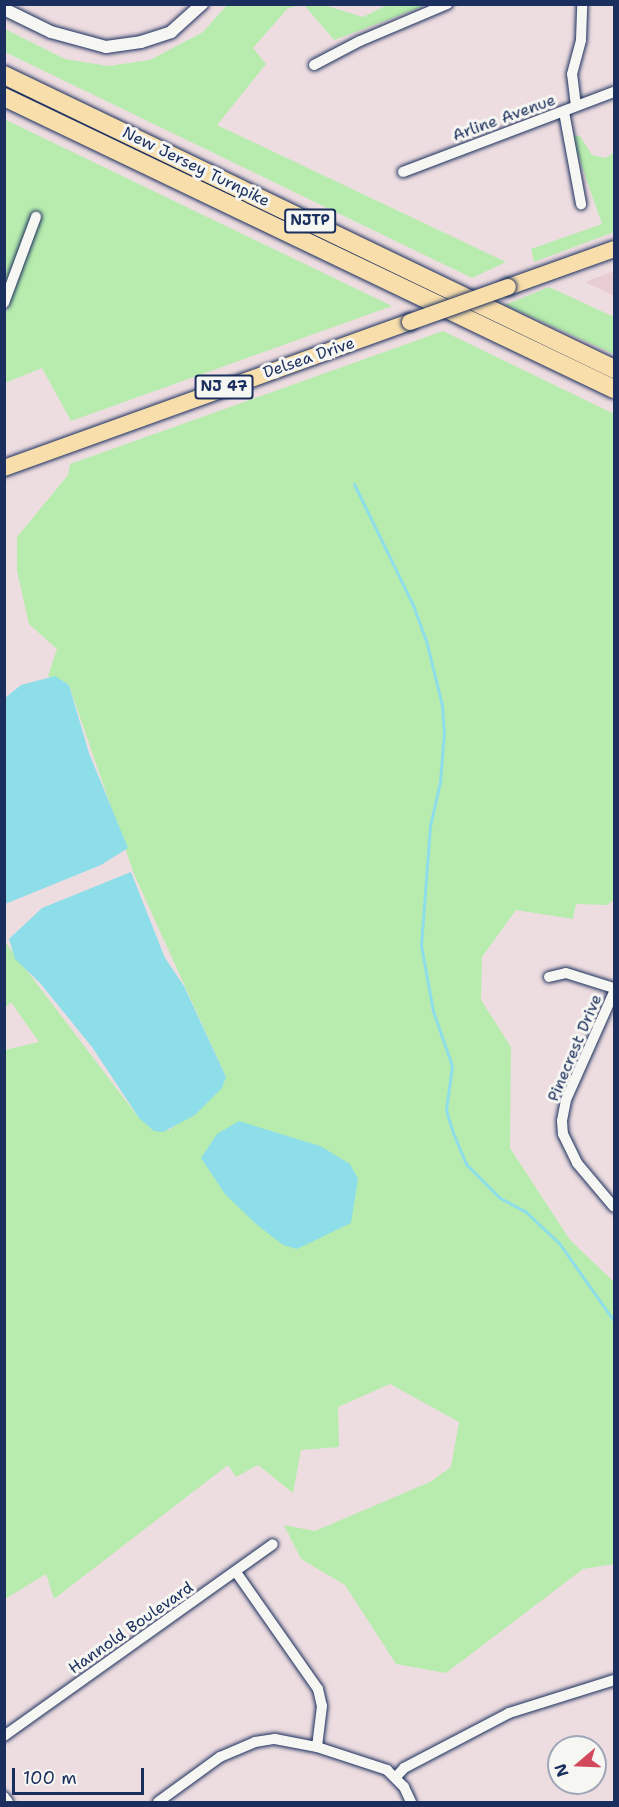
<!DOCTYPE html>
<style>
body{margin:0}
#map{position:relative;width:619px;height:1807px;overflow:hidden;background:#eedde0;font-family:"Shantell Sans",sans-serif}
div>[style]{position:absolute}
[style*='--x']{left:calc(var(--x)*1px);top:calc(var(--y)*1px);width:calc(var(--w)*1px);rotate:calc(var(--a)*1deg)}
.built>*{inset:0;background:#e8ccd4}
.green>*{inset:0;background:#b7ecae}
.water>*{inset:0;background:#8edeea}
.stream>*{height:3px;margin:-1.5px;padding:0 1.5px;transform-origin:1.5px;border-radius:1.5px;background:#8edeea}
.roads{filter:drop-shadow(0 0 2px #1b2f5e) drop-shadow(0 0 2px #1b2f5e)}
.minor>*{height:10px;margin:-5px;padding:0 5px;transform-origin:5px;border-radius:5px;background:#f6f6f2}
.tertiary>*{height:12px;margin:-6px;padding:0 6px;transform-origin:6px;border-radius:6px;background:#f6f6f2}
.primary>*{height:16px;margin:-8px;padding:0 8px;transform-origin:8px;border-radius:8px;background:#f8deab}
.motorway>*{height:18px;margin:-9px;padding:0 9px;transform-origin:9px;border-radius:9px;background:#f8deab}
.bridges{filter:drop-shadow(0 0 2px #1b2f5e) drop-shadow(0 0 2px #1b2f5e)}
.primary-bridge>*{height:16px;margin:-8px;padding:0 8px;transform-origin:8px;border-radius:8px;background:#f8deab}
span{translate:-50% -50%;white-space:nowrap;text-align:center;line-height:1.15;-webkit-text-stroke:6px #f6f6f2;paint-order:stroke}
.shield-label span{padding:2px 4px;background:#f6f6f2;border:2px solid;border-radius:4px;-webkit-text-stroke-width:0}
.shield-label{font-size:15px;color:#1b2f5e;font-weight:700}
.street-label{font-size:16px;color:#1b2f5e}
.frame{position:absolute;inset:0;border:6px solid #1b2f5e;pointer-events:none}
.north{position:absolute;left:547px;top:1735px;width:60px;height:60px;box-sizing:border-box;background:#f6f6f2;border:2px solid #9ea6b7;border-radius:50%;rotate:251deg;font-size:16px;font-weight:700;line-height:24px;text-align:center;color:#1b2f5e}
.north::after{content:'';display:block;margin:auto;width:21px;height:27px;background:#d1495b;clip-path:polygon(50% 0,100% 100%,50% 72%,0 100%)}
.scale{position:absolute;left:12px;top:1768px;width:132px;height:27px;box-sizing:border-box;border:3px solid #1b2f5e;border-top:0;padding-left:8px;font-size:18px;line-height:21px;white-space:nowrap;color:#1b2f5e;-webkit-text-stroke:4px #f6f6f2;paint-order:stroke}
</style>
<div id="map">
<div class="built">
<i style="clip-path:polygon(614px 271px,614px 296px,585px 282px)"></i>
</div>
<div class="green">
<i style="clip-path:polygon(227px 5px,324px 5px,363px 17px,387px 5px,427px 5px,334px 40px,304px 5px,288px 8px,253px 48px,266px 64px,217px 125px,506px 262px,472px 278px,5px 52px,5px 29px,65px 59px,108px 66px,150px 60px,203px 32px)"></i>
<i style="clip-path:polygon(4px 119px,392px 306px,71px 421px,42px 368px,5px 383px,5px 317px,11px 298px,4px 292px)"></i>
<i style="clip-path:polygon(571px 135px,580px 136px,592px 155px,605px 158px,614px 153px,614px 232px,534px 262px,531px 249px,602px 224px)"></i>
<i style="clip-path:polygon(549px 287px,614px 317px,614px 354px,505px 305px)"></i>
<i style="clip-path:polygon(443px 331px,614px 414px,614px 900px,607px 905px,576px 904px,573px 919px,516px 910px,482px 957px,481px 1000px,511px 1047px,510px 1148px,570px 1240px,614px 1282px,614px 1564px,583px 1569px,446px 1673px,396px 1664px,345px 1585px,301px 1559px,284px 1525px,315px 1531px,430px 1482px,451px 1467px,459px 1422px,390px 1384px,338px 1407px,339px 1447px,301px 1450px,293px 1493px,258px 1465px,236px 1477px,228px 1465px,54px 1599px,46px 1574px,5px 1599px,5px 1050px,39px 1042px,11px 1002px,5px 1008px,5px 942px,139px 1118px,170px 1130px,226px 1077px,134px 874px,69px 685px,48px 676px,57px 649px,29px 624px,17px 571px,17px 537px,68px 475px,70px 464px)"></i>
</div>
<div class="water">
<i style="clip-path:polygon(55px 676px,69px 685px,89px 753px,128px 848px,101px 865px,5px 904px,5px 698px,21px 685px)"></i>
<i style="clip-path:polygon(131px 872px,165px 958px,184px 986px,226px 1077px,222px 1088px,195px 1115px,163px 1132px,154px 1131px,139px 1118px,92px 1047px,40px 983px,15px 959px,9px 939px,42px 908px)"></i>
<i style="clip-path:polygon(239px 1121px,320px 1146px,350px 1164px,358px 1179px,351px 1223px,297px 1249px,283px 1245px,256px 1224px,225px 1194px,201px 1158px,217px 1134px)"></i>
</div>
<div class="stream">
<i style="--x:354;--y:484;--w:135;--a:64"></i>
<i style="--x:413;--y:605;--w:37;--a:70"></i>
<i style="--x:426;--y:640;--w:67;--a:76.2"></i>
<i style="--x:442;--y:705;--w:27;--a:86"></i>
<i style="--x:444;--y:732;--w:50;--a:94.6"></i>
<i style="--x:440;--y:782;--w:45;--a:102.8"></i>
<i style="--x:430;--y:826;--w:119;--a:94.3"></i>
<i style="--x:421;--y:945;--w:67;--a:79.7"></i>
<i style="--x:433;--y:1011;--w:58;--a:70.9"></i>
<i style="--x:452;--y:1066;--w:44;--a:97.8"></i>
<i style="--x:446;--y:1110;--w:24;--a:73"></i>
<i style="--x:453;--y:1133;--w:34;--a:67"></i>
<i style="--x:466;--y:1164;--w:48;--a:45"></i>
<i style="--x:500;--y:1198;--w:30;--a:28"></i>
<i style="--x:526;--y:1212;--w:45;--a:43.2"></i>
<i style="--x:559;--y:1243;--w:95;--a:54.8"></i>
</div>
<div class="roads">
<div class="minor">
<i style="--x:314;--y:65;--w:52;--a:-27.6"></i>
<i style="--x:360;--y:41;--w:95;--a:-23"></i>
<i style="--x:576;--y:106;--w:32;--a:-97"></i>
<i style="--x:572;--y:74;--w:35;--a:-75"></i>
<i style="--x:581;--y:40;--w:36;--a:-88"></i>
<i style="--x:564;--y:112;--w:94;--a:79.5"></i>
<i style="--x:403;--y:172;--w:226;--a:-20.8"></i>
<i style="--x:4;--y:303;--w:92;--a:-69.6"></i>
<i style="--x:549;--y:977;--w:17;--a:-13"></i>
<i style="--x:566;--y:973;--w:50;--a:17.4"></i>
<i style="--x:614;--y:992;--w:118;--a:114"></i>
<i style="--x:566;--y:1100;--w:21;--a:101"></i>
<i style="--x:562;--y:1121;--w:13;--a:86"></i>
<i style="--x:563;--y:1134;--w:32;--a:64"></i>
<i style="--x:577;--y:1163;--w:57;--a:49.9"></i>
<i style="--x:236;--y:1572;--w:143;--a:55"></i>
<i style="--x:318;--y:1689;--w:17;--a:77"></i>
<i style="--x:322;--y:1706;--w:41;--a:97"></i>
<i style="--x:4;--y:1736;--w:330;--a:-35.5"></i>
<i style="--x:396;--y:1777;--w:12;--a:-48"></i>
<i style="--x:404;--y:1768;--w:119;--a:-27.6"></i>
<i style="--x:509;--y:1713;--w:110;--a:-17.4"></i>
<i style="--x:4;--y:1797;--w:6;--a:51"></i>
<i style="--x:158;--y:1802;--w:77;--a:-36"></i>
<i style="--x:220;--y:1757;--w:38;--a:-23"></i>
<i style="--x:255;--y:1742;--w:20;--a:-9"></i>
<i style="--x:275;--y:1739;--w:43;--a:10.8"></i>
<i style="--x:317;--y:1747;--w:74;--a:18.2"></i>
<i style="--x:387;--y:1770;--w:24;--a:45"></i>
<i style="--x:404;--y:1787;--w:17;--a:65"></i>
</div>
<div class="tertiary">
<i style="--x:4;--y:9;--w:52;--a:26.1"></i>
<i style="--x:51;--y:32;--w:57;--a:15.3"></i>
<i style="--x:106;--y:47;--w:35;--a:-8"></i>
<i style="--x:141;--y:42;--w:32;--a:-18"></i>
<i style="--x:171;--y:32;--w:42;--a:-42.1"></i>
</div>
<div class="primary">
<i style="--x:508;--y:287;--w:113;--a:-19.7"></i>
<i style="--x:4;--y:468;--w:431;--a:-19.8"></i>
</div>
<div class="motorway">
<i style="--x:4;--y:75;--w:677;--a:25.73"></i>
<i style="--x:4;--y:97;--w:676;--a:25.58"></i>
</div>
</div>
<div class="bridges">
<div class="primary-bridge">
<i style="--x:410;--y:322;--w:104;--a:-19.7"></i>
</div>
</div>
<div class="shield-label">
<span style="left:310px;top:221px">NJTP</span>
<span style="left:224px;top:387px">NJ 47</span>
</div>
<div class="street-label">
<span style="left:504px;top:118px;rotate:-20deg">Arline Avenue</span>
<span style="left:196px;top:167px;rotate:26deg">New Jersey Turnpike</span>
<span style="left:309px;top:358px;rotate:-19deg">Delsea Drive</span>
<span style="left:575px;top:1048px;rotate:-67deg">Pinecrest Drive</span>
<span style="left:131px;top:1628px;rotate:-35deg">Hannold Boulevard</span>
</div>
<div class="frame"></div>
<div class="north">N</div>
<div class="scale">100 m</div>
</div>
